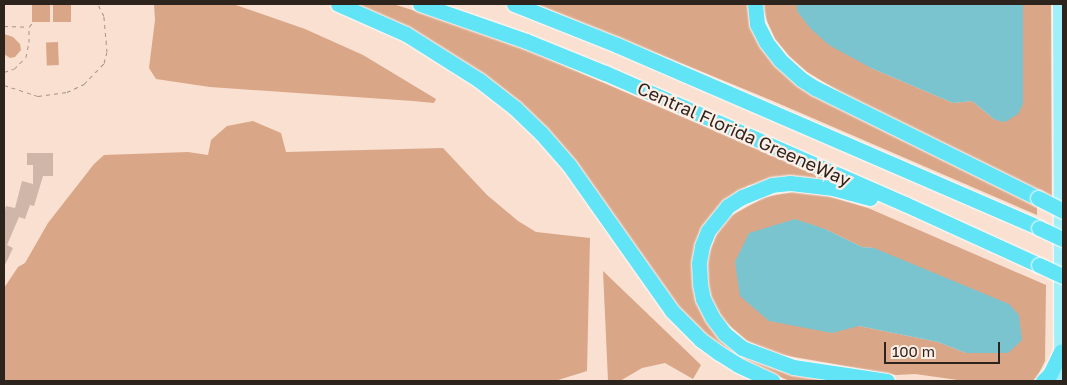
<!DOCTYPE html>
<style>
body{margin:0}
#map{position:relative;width:1067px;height:385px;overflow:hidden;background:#f9e0d1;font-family:"Golos Text",sans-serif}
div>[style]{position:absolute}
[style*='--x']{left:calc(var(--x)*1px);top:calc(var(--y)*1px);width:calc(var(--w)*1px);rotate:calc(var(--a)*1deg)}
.green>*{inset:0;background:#daa688;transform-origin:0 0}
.water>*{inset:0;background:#7ac4cf}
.building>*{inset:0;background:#cfb6a8}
.path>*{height:1px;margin-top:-0.5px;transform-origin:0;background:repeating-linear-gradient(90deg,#a59387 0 4px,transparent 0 8px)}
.roads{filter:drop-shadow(0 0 1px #fff) drop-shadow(0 0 1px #fff)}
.primary>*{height:14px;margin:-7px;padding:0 7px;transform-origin:7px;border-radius:7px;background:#a0effa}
.highway>*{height:15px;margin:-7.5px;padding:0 7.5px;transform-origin:7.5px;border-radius:7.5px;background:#61e4f6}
.bridges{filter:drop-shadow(0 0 1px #fff) drop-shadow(0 0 1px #fff)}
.highway-bridge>*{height:15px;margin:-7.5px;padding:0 7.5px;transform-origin:7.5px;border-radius:7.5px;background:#61e4f6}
span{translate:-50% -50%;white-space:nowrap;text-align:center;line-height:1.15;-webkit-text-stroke:4.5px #ffefe6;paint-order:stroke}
.street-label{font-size:18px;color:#2d241e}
.frame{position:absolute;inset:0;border:5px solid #2d241e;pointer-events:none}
.scale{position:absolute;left:884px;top:342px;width:116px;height:22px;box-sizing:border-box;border:2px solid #2d241e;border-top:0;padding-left:6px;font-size:15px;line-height:18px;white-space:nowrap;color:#2d241e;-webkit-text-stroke:4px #ffefe6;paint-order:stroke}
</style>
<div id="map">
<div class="green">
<i style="left:32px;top:4px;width:18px;height:18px"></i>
<i style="left:53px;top:4px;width:18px;height:18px"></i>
<i style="clip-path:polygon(154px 4px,233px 4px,305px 29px,363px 55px,436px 99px,434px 103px,413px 101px,210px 87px,156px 79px,149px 68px,155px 20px)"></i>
<i style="clip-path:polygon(348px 4px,393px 4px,466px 27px,535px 53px,824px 178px,823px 180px,766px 181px,748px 186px,723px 202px,693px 281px,752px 360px,773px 368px,827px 381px,790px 381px,733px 357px,681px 315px,536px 122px)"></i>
<i style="clip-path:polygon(536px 4px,749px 4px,768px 55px,1037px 203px,1037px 215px,773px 101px)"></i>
<i style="clip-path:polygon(762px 4px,797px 4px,797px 11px,871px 68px,953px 103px,972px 101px,995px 120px,1023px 104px,1023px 4px,1051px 4px,1052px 200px,842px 93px,807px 72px,790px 57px,775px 39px,767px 21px)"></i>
<i style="clip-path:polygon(4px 34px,13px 37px,20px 44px,21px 50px,15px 57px,10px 58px,4px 54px)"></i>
<i style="left:58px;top:42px;width:23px;height:12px;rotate:88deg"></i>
<i style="clip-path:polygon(253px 121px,281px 133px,286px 152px,443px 148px,487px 195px,518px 221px,536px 232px,590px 238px,587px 371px,555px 381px,4px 381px,4px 288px,18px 267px,25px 263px,48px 223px,94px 164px,104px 155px,188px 152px,208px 155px,211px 140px,227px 126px)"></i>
<i style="clip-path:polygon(evenodd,793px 192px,828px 196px,868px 208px,1046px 285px,1045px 361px,1037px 377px,1032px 381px,965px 381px,915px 374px,896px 375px,777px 354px,747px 341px,722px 319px,710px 298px,706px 282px,708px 255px,718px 230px,727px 218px,765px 197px,793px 192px,825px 229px,862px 247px,874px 248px,966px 353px,938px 342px,859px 326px,825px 229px)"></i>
<i style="clip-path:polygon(603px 271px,701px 365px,693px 379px,665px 363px,642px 368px,620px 381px,608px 381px)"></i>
</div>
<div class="water">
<i style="clip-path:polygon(797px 4px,1023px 4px,1023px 104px,1018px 114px,1005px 122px,995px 120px,972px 101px,953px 103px,871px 68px,829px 45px,810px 28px,797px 11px)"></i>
<i style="clip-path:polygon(795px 219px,825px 229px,862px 247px,874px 248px,1009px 304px,1019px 315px,1022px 340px,1008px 353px,966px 353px,938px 342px,859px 326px,832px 333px,769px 321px,740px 296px,735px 262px,749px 233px)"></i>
</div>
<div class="building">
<i style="clip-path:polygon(27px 153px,53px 153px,53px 176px,43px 176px,34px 206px,30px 205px,25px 219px,19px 217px,7px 245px,13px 248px,4px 267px,4px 214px,6px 206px,15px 208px,22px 181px,33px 184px,33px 165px,27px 165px)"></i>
</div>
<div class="path">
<i style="--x:4;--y:26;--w:24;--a:2"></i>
<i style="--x:4;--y:72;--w:10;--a:-17"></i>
<i style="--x:14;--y:69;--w:17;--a:-45"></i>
<i style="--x:26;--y:57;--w:15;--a:-79"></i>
<i style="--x:29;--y:42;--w:15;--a:-90"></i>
<i style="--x:29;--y:27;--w:6;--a:-51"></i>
<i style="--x:4;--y:85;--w:36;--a:18"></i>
<i style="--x:38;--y:96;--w:29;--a:-8"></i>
<i style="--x:67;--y:92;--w:19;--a:-25"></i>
<i style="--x:84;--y:84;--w:29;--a:-46"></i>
<i style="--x:104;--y:63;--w:11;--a:-75"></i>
<i style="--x:107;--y:52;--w:36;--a:-95"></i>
<i style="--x:104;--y:16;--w:13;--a:-117"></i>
</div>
<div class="roads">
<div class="primary">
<i style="--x:1060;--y:4;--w:377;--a:89.8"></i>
</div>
<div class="highway">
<i style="--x:338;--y:4;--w:74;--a:23.8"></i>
<i style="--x:406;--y:34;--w:86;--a:32.2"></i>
<i style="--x:479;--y:80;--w:46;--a:37.9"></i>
<i style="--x:515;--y:108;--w:36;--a:44"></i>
<i style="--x:541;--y:133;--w:43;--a:48.8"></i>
<i style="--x:569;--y:165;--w:179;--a:54.8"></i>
<i style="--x:672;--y:311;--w:41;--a:45"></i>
<i style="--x:701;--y:340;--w:22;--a:36"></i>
<i style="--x:719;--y:353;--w:22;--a:32"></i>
<i style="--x:738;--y:365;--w:38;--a:25"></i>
<i style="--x:420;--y:4;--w:112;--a:19.2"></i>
<i style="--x:526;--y:41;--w:85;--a:22.1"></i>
<i style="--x:605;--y:73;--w:327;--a:23.6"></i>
<i style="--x:905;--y:204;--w:147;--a:24.5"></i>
<i style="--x:514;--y:4;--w:111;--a:21.7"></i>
<i style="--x:617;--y:45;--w:460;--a:23.4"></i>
<i style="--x:755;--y:4;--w:20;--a:84"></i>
<i style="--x:757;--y:24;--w:20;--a:63"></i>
<i style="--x:766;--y:42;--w:23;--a:52"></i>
<i style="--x:780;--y:60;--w:28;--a:42"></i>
<i style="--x:801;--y:79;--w:17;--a:33"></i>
<i style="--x:815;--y:88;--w:249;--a:26.3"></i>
<i style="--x:870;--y:198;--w:38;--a:-165"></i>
<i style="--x:833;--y:188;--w:43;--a:-173.4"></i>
<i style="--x:790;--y:183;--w:18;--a:174"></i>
<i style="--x:772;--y:185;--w:32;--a:158"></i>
<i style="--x:742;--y:197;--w:17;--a:147"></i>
<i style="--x:728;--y:206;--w:32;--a:129"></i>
<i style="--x:708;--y:231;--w:16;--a:112"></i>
<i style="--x:702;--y:246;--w:17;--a:100"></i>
<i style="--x:699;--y:263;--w:21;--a:87"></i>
<i style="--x:700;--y:284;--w:15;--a:79"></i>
<i style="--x:703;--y:299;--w:20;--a:63"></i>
<i style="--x:712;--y:317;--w:21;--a:53"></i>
<i style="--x:725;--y:334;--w:22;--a:39"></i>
<i style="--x:742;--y:348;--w:54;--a:20.4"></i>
<i style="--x:793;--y:367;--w:95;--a:8.5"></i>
<i style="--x:1043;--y:381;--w:10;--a:-45"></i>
<i style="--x:1050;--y:374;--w:25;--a:-64"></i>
</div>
</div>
<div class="bridges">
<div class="highway-bridge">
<i style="--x:1038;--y:198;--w:28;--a:27"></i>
<i style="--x:1039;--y:228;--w:26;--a:25"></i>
<i style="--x:1039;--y:265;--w:26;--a:25"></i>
</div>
</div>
<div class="street-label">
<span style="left:744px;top:134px;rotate:24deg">Central Florida GreeneWay</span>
</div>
<div class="frame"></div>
<div class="scale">100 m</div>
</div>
